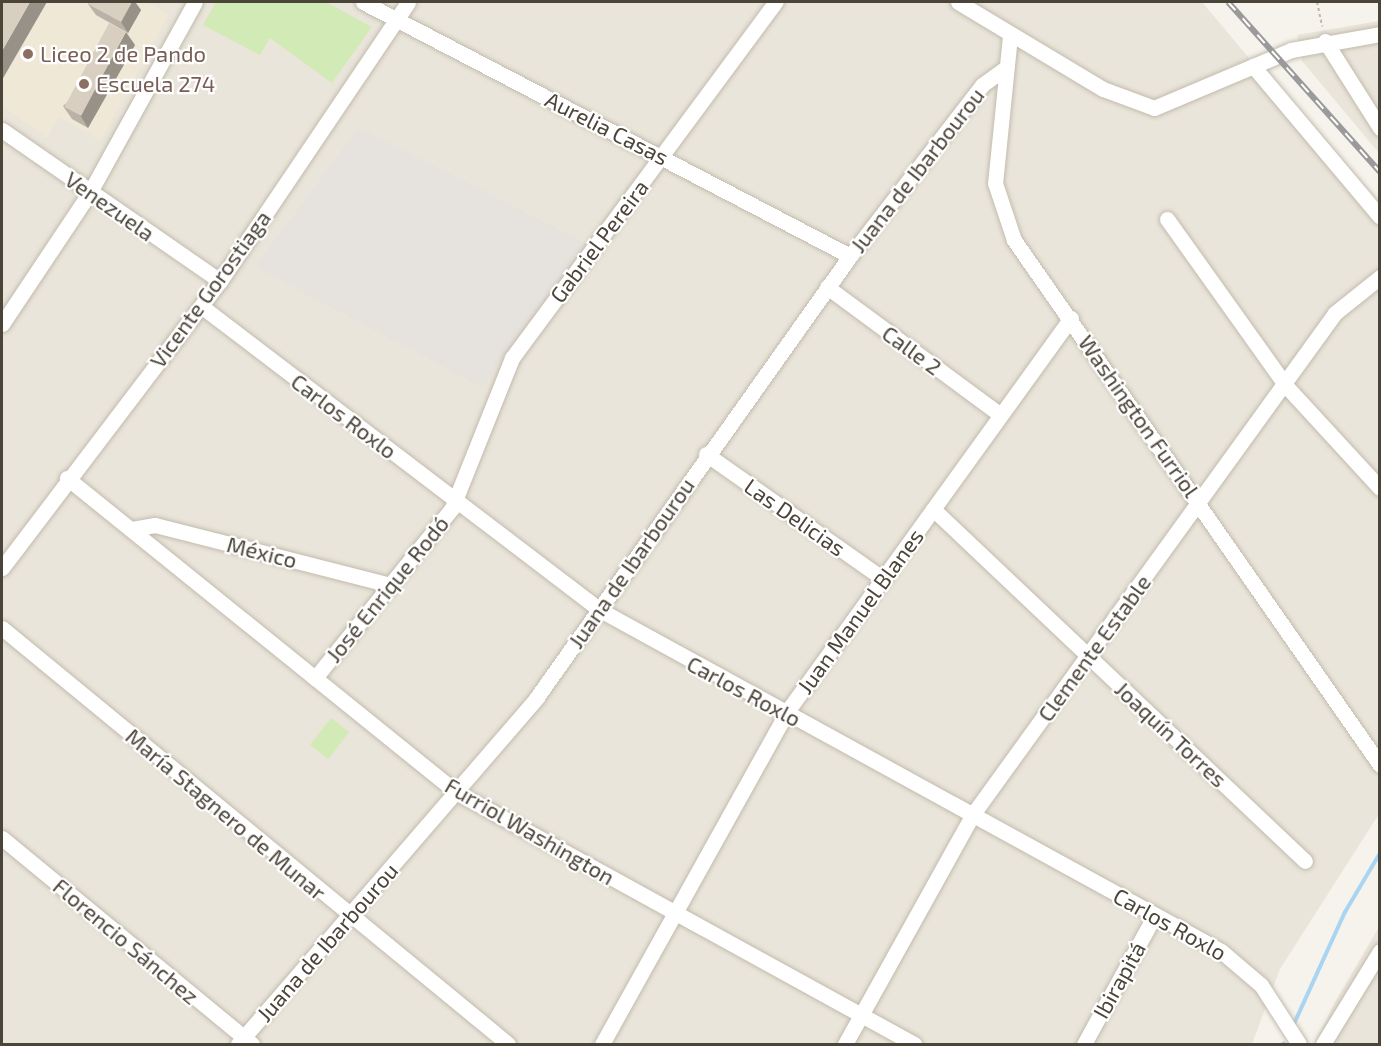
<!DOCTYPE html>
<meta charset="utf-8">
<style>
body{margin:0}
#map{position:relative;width:1381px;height:1046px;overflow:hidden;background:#f6f3ec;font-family:"Exo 2",sans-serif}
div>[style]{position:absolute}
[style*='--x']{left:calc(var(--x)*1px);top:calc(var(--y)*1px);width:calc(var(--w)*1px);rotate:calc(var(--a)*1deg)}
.residential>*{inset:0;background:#eae5da}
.industrial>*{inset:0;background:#e6e2dd}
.education>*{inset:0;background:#efe8d6}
.green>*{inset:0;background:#d2eab5;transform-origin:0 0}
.stream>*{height:4px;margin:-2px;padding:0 2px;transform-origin:2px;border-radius:2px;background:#a9d4f2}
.path>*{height:2px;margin-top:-1px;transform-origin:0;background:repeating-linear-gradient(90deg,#c4b79f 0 3px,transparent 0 6px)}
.roads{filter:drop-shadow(0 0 2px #c2bbae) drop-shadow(0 0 2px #c2bbae)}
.minor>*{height:15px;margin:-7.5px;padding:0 7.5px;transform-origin:7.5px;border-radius:7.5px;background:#fff}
.rail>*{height:6px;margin-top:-3px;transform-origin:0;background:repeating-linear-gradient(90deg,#fff 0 11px,#9a9a9a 0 22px);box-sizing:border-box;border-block:2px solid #9a9a9a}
.wall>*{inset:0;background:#bab2a6}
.shaded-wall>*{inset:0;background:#979187}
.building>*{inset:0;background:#d8cfc1;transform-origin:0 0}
.dots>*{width:16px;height:16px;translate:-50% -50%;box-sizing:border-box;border:3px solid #fff;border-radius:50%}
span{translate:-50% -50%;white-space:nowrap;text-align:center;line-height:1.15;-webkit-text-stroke:4.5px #fff;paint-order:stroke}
.education-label{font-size:22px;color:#785e54}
.left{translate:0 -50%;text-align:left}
.street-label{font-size:22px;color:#4b4439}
.frame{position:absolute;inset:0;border:3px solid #4b4439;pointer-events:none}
</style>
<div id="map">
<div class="residential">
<i style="clip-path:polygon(2px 2px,1202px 2px,1379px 213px,1379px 814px,1280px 969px,1252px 1044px,2px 1044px)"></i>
<i style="clip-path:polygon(1379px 21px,1379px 153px,1302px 61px,1297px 35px)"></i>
<i style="clip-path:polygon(1379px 927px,1379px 1044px,1315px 1044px,1335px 1002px)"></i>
</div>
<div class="industrial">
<i style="clip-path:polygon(359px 127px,587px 244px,482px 387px,255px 267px)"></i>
</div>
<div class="education">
<i style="clip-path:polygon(2px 2px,145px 2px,169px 14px,101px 140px,59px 117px,47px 138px,2px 106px)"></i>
</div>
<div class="green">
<i style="clip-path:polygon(216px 2px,326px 2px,372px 27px,332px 83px,270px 38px,260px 55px,203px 25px)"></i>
<i style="left:331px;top:718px;width:23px;height:34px;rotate:38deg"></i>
</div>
<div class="stream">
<i style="--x:1293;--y:1026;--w:125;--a:-65.5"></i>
<i style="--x:1345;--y:912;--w:69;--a:-59.3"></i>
<i style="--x:1283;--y:1044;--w:1;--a:-45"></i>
</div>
<div class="path">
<i style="--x:1317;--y:2;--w:25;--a:78"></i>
</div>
<div class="roads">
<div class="minor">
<i style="--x:363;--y:2;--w:549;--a:27.54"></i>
<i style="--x:958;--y:2;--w:169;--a:31"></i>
<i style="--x:1103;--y:89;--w:54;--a:20.4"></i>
<i style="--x:1154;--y:108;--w:149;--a:-22.9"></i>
<i style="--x:1291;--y:50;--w:90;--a:-10.2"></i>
<i style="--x:1010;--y:36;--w:148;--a:95.8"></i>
<i style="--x:995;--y:183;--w:60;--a:71.6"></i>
<i style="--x:1014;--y:240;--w:640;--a:55.12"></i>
<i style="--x:1325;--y:41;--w:103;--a:57.7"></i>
<i style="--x:1253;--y:66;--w:197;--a:49.9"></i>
<i style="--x:2;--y:130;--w:265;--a:34.7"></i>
<i style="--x:1167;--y:219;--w:206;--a:54.5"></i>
<i style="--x:1287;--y:387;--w:137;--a:47.4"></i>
<i style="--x:827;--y:287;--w:212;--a:36.4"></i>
<i style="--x:201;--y:306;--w:502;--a:37.3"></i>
<i style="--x:600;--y:610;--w:708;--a:28.77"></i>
<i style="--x:1221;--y:951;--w:52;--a:40.4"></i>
<i style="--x:1261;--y:985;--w:70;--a:57.2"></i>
<i style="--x:2;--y:324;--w:159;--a:-56.3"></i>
<i style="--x:90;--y:192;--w:217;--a:-61.1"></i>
<i style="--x:706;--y:454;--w:217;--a:35.2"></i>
<i style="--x:67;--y:478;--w:500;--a:38.9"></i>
<i style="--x:456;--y:792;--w:523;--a:28.82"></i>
<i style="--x:933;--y:509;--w:512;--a:43.42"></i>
<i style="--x:132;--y:529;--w:23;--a:-10"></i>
<i style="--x:155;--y:525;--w:244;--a:14.3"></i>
<i style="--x:2;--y:568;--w:360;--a:-52.8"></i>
<i style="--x:220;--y:281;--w:336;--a:-56"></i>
<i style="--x:2;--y:628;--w:655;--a:39.42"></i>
<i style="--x:315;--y:678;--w:218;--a:-51.1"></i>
<i style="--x:452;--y:508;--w:162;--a:-68.2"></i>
<i style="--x:512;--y:358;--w:443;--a:-53.5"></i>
<i style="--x:2;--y:838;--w:324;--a:39.5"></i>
<i style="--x:238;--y:1044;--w:458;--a:-49.2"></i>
<i style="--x:537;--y:697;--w:541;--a:-54.63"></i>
<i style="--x:850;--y:256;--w:216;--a:-52.3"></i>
<i style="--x:982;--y:85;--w:29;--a:-36"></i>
<i style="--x:602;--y:1044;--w:379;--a:-60.9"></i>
<i style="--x:786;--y:713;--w:487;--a:-54.2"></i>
<i style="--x:845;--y:1044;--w:263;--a:-60.9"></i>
<i style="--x:973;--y:814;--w:618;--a:-54.15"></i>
<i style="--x:1335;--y:313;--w:58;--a:-38.7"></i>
<i style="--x:1084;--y:1044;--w:147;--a:-61.2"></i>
<i style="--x:1323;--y:1044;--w:109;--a:-58.5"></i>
</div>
</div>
<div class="rail">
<i style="--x:1228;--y:2;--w:228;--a:48.2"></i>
</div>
<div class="wall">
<i style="clip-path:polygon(89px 2px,135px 2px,141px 10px,128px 33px,96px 15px,88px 4px)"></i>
<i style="clip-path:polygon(135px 45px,88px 128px,72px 119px,63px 106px)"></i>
</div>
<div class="shaded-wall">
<i style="clip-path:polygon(30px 2px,47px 2px,2px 80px,2px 51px)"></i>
<i style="clip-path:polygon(132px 2px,135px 2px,141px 10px,128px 33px,121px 22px)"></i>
<i style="clip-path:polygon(126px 32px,135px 45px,88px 128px,80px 115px)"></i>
</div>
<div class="building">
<i style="clip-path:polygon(2px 2px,30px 2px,2px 51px)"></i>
<i style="clip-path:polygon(89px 2px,132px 2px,121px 22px,88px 4px)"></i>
<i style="left:109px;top:23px;width:19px;height:95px;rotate:28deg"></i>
</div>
<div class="dots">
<i style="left:28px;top:54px;background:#8d6e63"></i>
<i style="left:84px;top:84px;background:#8d6e63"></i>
</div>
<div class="education-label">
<span class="left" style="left:40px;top:54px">Liceo 2 de Pando</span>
<span class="left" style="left:96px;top:84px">Escuela 274</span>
</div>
<div class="street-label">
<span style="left:607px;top:128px;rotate:27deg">Aurelia Casas</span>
<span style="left:917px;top:170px;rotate:-52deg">Juana de Ibarbourou</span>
<span style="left:110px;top:206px;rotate:35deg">Venezuela</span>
<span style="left:599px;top:241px;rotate:-53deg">Gabriel Pereira</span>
<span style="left:210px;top:289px;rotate:-54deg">Vicente Gorostiaga</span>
<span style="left:912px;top:350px;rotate:36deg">Calle 2</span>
<span style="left:344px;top:416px;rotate:37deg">Carlos Roxlo</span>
<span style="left:1139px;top:416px;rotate:55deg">Washington Furriol</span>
<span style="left:795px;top:517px;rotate:35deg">Las Delicias</span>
<span style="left:262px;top:552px;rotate:14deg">México</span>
<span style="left:631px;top:563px;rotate:-55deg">Juana de Ibarbourou</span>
<span style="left:387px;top:589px;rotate:-51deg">José Enrique Rodó</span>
<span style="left:860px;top:611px;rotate:-54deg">Juan Manuel Blanes</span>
<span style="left:1094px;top:648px;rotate:-54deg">Clemente Estable</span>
<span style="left:744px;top:691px;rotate:28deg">Carlos Roxlo</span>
<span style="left:1171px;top:734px;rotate:43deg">Joaquín Torres</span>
<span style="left:226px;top:814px;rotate:40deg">María Stagnero de Munar</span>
<span style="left:530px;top:831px;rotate:30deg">Furriol Washington</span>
<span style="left:1170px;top:924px;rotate:29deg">Carlos Roxlo</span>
<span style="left:126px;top:941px;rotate:40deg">Florencio Sánchez</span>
<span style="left:327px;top:942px;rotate:-49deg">Juana de Ibarbourou</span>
<span style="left:1119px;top:980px;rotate:-61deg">Ibirapitá</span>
</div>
<div class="frame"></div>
</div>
